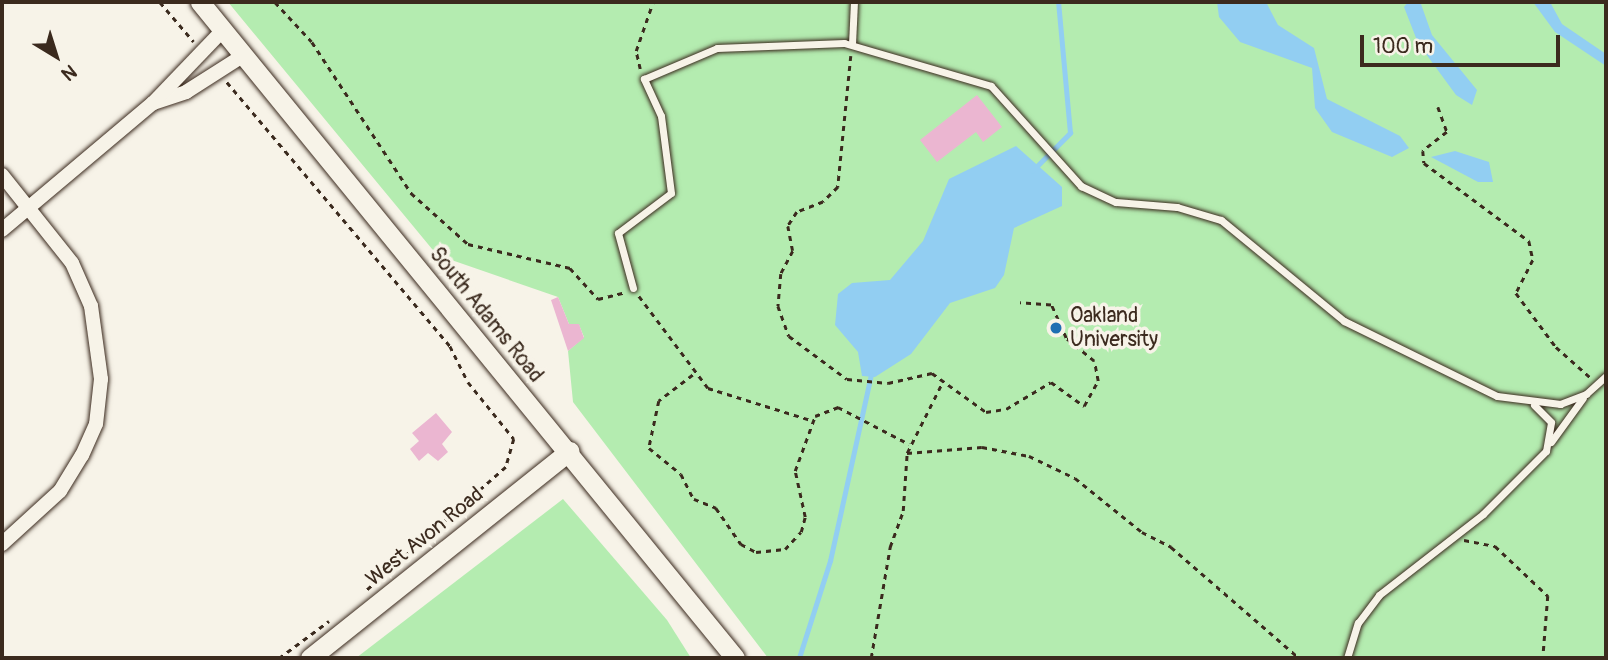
<!DOCTYPE html>
<style>
body{margin:0}
#map{position:relative;width:1608px;height:660px;overflow:hidden;background:#f7f3e8;font-family:Pangolin,sans-serif}
div>[style]{position:absolute}
[style*='--x']{left:calc(var(--x)*1px);top:calc(var(--y)*1px);width:calc(var(--w)*1px);rotate:calc(var(--a)*1deg)}
.green>*{inset:0;background:#b4ecb0}
.water>*{inset:0;background:#92cef2}
.stream>*{height:4.5px;margin:-2.25px;padding:0 2.25px;transform-origin:2.25px;border-radius:2.25px;background:#92cef2}
.building>*{inset:0;background:#ebb6d1}
.path>*{height:2.5px;margin-top:-1.25px;transform-origin:0;background:repeating-linear-gradient(90deg,#3b2a1e 0 5px,transparent 0 10px)}
.roads{filter:drop-shadow(0 0 2px #3b2a1e) drop-shadow(0 0 2px #3b2a1e)}
.lane>*{height:7px;margin:-3.5px;padding:0 3.5px;transform-origin:3.5px;border-radius:3.5px;background:#f7f3e8}
.street>*{height:14px;margin:-7px;padding:0 7px;transform-origin:7px;border-radius:7px;background:#f7f3e8}
.secondary>*{height:19px;margin:-9.5px;padding:0 9.5px;transform-origin:9.5px;border-radius:9.5px;background:#f7f3e8}
.dots>*{width:19px;height:19px;translate:-50% -50%;box-sizing:border-box;border:4px solid #f7f3e8;border-radius:50%}
span{translate:-50% -50%;white-space:nowrap;text-align:center;line-height:1.15;-webkit-text-stroke:7px #f7f3e8;paint-order:stroke}
.street-label{font-size:21px;color:#3b2a1e}
.poi-label{font-size:21px;color:#3b2a1e}
.left{translate:0 -50%;text-align:left}
.frame{position:absolute;inset:0;border:4px solid #3b2a1e;pointer-events:none}
.north{position:absolute;left:21px;top:21px;width:70px;height:70px;-webkit-text-stroke:5px #f7f3e8;paint-order:stroke;rotate:142deg;font-size:19px;font-weight:700;line-height:28px;text-align:center;color:#3b2a1e}
.north::after{content:'';display:block;margin:auto;width:24px;height:32px;background:#3b2a1e;clip-path:polygon(50% 0,100% 100%,50% 72%,0 100%)}
.scale{position:absolute;left:1360px;top:35px;width:200px;height:32px;box-sizing:border-box;border:4px solid #3b2a1e;border-top:0;padding-left:9px;font-size:21px;line-height:24px;white-space:nowrap;color:#3b2a1e;-webkit-text-stroke:5px #f7f3e8;paint-order:stroke}
</style>
<div id="map">
<div class="green">
<i style="clip-path:polygon(228px 2px,1606px 2px,1606px 658px,768px 658px,573px 402px,568px 351px,584px 337px,579px 325px,569px 324px,558px 297px,437px 255px)"></i>
<i style="clip-path:polygon(563px 499px,667px 620px,691px 658px,356px 658px)"></i>
</div>
<div class="water">
<i style="clip-path:polygon(1217px 2px,1266px 2px,1278px 25px,1314px 48px,1327px 99px,1400px 136px,1409px 148px,1392px 157px,1332px 132px,1315px 108px,1312px 68px,1240px 42px,1219px 17px)"></i>
<i style="clip-path:polygon(1408px 2px,1421px 4px,1432px 35px,1477px 90px,1472px 105px,1456px 95px,1418px 43px,1404px 7px)"></i>
<i style="clip-path:polygon(1533px 2px,1550px 2px,1562px 24px,1606px 54px,1606px 66px,1555px 32px)"></i>
<i style="clip-path:polygon(1016px 146px,1062px 187px,1062px 206px,1014px 228px,1004px 275px,995px 288px,950px 303px,911px 354px,875px 377px,862px 376px,858px 352px,835px 325px,838px 294px,852px 283px,890px 280px,923px 241px,949px 179px)"></i>
<i style="clip-path:polygon(1455px 151px,1489px 162px,1493px 182px,1478px 182px,1431px 157px)"></i>
</div>
<div class="stream">
<i style="--x:1032;--y:171;--w:54;--a:-45"></i>
<i style="--x:1070;--y:133;--w:132;--a:-95.2"></i>
<i style="--x:799;--y:658;--w:102;--a:-72.3"></i>
<i style="--x:830;--y:561;--w:190;--a:-77.6"></i>
</div>
<div class="building">
<i style="clip-path:polygon(977px 95px,1002px 127px,983px 142px,976px 132px,937px 162px,920px 140px)"></i>
<i style="clip-path:polygon(558px 297px,569px 324px,579px 324px,584px 338px,568px 351px,551px 300px)"></i>
<i style="clip-path:polygon(436px 413px,452px 432px,442px 444px,448px 452px,438px 461px,428px 453px,419px 461px,410px 449px,419px 441px,412px 433px)"></i>
</div>
<div class="path">
<i style="--x:160;--y:2;--w:52;--a:49.6"></i>
<i style="--x:275;--y:2;--w:54;--a:47.2"></i>
<i style="--x:312;--y:42;--w:181;--a:56.7"></i>
<i style="--x:411;--y:193;--w:76;--a:41.8"></i>
<i style="--x:468;--y:244;--w:105;--a:13.2"></i>
<i style="--x:570;--y:268;--w:42;--a:47.9"></i>
<i style="--x:598;--y:299;--w:29;--a:-14"></i>
<i style="--x:851;--y:56;--w:132;--a:95.7"></i>
<i style="--x:838;--y:187;--w:21;--a:135"></i>
<i style="--x:823;--y:202;--w:28;--a:159"></i>
<i style="--x:797;--y:212;--w:17;--a:123"></i>
<i style="--x:788;--y:226;--w:25;--a:79"></i>
<i style="--x:793;--y:251;--w:26;--a:118"></i>
<i style="--x:781;--y:274;--w:32;--a:95"></i>
<i style="--x:778;--y:306;--w:32;--a:70"></i>
<i style="--x:789;--y:336;--w:72;--a:36.6"></i>
<i style="--x:847;--y:379;--w:41;--a:5.6"></i>
<i style="--x:888;--y:383;--w:45;--a:-12.8"></i>
<i style="--x:932;--y:373;--w:67;--a:35.8"></i>
<i style="--x:986;--y:412;--w:20;--a:-9"></i>
<i style="--x:1006;--y:409;--w:52;--a:-31"></i>
<i style="--x:1051;--y:382;--w:41;--a:36"></i>
<i style="--x:1084;--y:406;--w:29;--a:-61"></i>
<i style="--x:1098;--y:381;--w:20;--a:-101"></i>
<i style="--x:1094;--y:361;--w:36;--a:-141"></i>
<i style="--x:1066;--y:338;--w:36;--a:-114"></i>
<i style="--x:1051;--y:305;--w:31;--a:-176"></i>
<i style="--x:640;--y:69;--w:18;--a:-103"></i>
<i style="--x:636;--y:51;--w:52;--a:-70.9"></i>
<i style="--x:227;--y:82;--w:346;--a:49.8"></i>
<i style="--x:450;--y:346;--w:40;--a:63.4"></i>
<i style="--x:468;--y:382;--w:73;--a:51.1"></i>
<i style="--x:514;--y:439;--w:29;--a:106"></i>
<i style="--x:506;--y:467;--w:186;--a:138.5"></i>
<i style="--x:1438;--y:107;--w:27;--a:70"></i>
<i style="--x:1447;--y:132;--w:31;--a:142"></i>
<i style="--x:1423;--y:151;--w:12;--a:85"></i>
<i style="--x:1424;--y:163;--w:131;--a:36.6"></i>
<i style="--x:1529;--y:241;--w:19;--a:78"></i>
<i style="--x:1533;--y:260;--w:37;--a:117"></i>
<i style="--x:1516;--y:293;--w:67;--a:53.5"></i>
<i style="--x:1556;--y:347;--w:47;--a:41.5"></i>
<i style="--x:639;--y:296;--w:115;--a:53.1"></i>
<i style="--x:708;--y:388;--w:108;--a:17.3"></i>
<i style="--x:693;--y:375;--w:43;--a:142.6"></i>
<i style="--x:659;--y:401;--w:48;--a:102"></i>
<i style="--x:649;--y:448;--w:41;--a:39.1"></i>
<i style="--x:681;--y:474;--w:28;--a:63"></i>
<i style="--x:694;--y:499;--w:24;--a:22"></i>
<i style="--x:716;--y:508;--w:44;--a:55.2"></i>
<i style="--x:741;--y:544;--w:17;--a:28"></i>
<i style="--x:756;--y:552;--w:29;--a:-6"></i>
<i style="--x:785;--y:549;--w:23;--a:-47"></i>
<i style="--x:801;--y:532;--w:16;--a:-75"></i>
<i style="--x:805;--y:517;--w:47;--a:-102.3"></i>
<i style="--x:795;--y:471;--w:59;--a:-70"></i>
<i style="--x:815;--y:416;--w:25;--a:-21"></i>
<i style="--x:838;--y:407;--w:80;--a:27.5"></i>
<i style="--x:907;--y:453;--w:75;--a:-4.6"></i>
<i style="--x:982;--y:447;--w:48;--a:10.8"></i>
<i style="--x:1029;--y:456;--w:51;--a:25.6"></i>
<i style="--x:1075;--y:478;--w:86;--a:38.9"></i>
<i style="--x:1142;--y:532;--w:33;--a:27"></i>
<i style="--x:1171;--y:547;--w:169;--a:40.9"></i>
<i style="--x:1464;--y:540;--w:32;--a:11"></i>
<i style="--x:1495;--y:546;--w:73;--a:43.3"></i>
<i style="--x:1548;--y:596;--w:62;--a:94.6"></i>
<i style="--x:279;--y:658;--w:62;--a:-36.5"></i>
<i style="--x:871;--y:658;--w:113;--a:-80.3"></i>
<i style="--x:890;--y:547;--w:38;--a:-70"></i>
<i style="--x:903;--y:511;--w:58;--a:-86.1"></i>
<i style="--x:907;--y:453;--w:80;--a:-63.4"></i>
</div>
<div class="roads">
<div class="lane">
<i style="--x:852;--y:44;--w:42;--a:-87.3"></i>
<i style="--x:633;--y:288;--w:57;--a:-105.3"></i>
<i style="--x:618;--y:233;--w:66;--a:-37"></i>
<i style="--x:671;--y:193;--w:78;--a:-97.4"></i>
<i style="--x:661;--y:116;--w:41;--a:-114.7"></i>
<i style="--x:644;--y:79;--w:79;--a:-23"></i>
<i style="--x:717;--y:48;--w:127;--a:-2.3"></i>
<i style="--x:844;--y:43;--w:153;--a:16.3"></i>
<i style="--x:991;--y:86;--w:135;--a:48"></i>
<i style="--x:1081;--y:186;--w:38;--a:25"></i>
<i style="--x:1116;--y:202;--w:61;--a:4.7"></i>
<i style="--x:1177;--y:207;--w:46;--a:16.5"></i>
<i style="--x:1221;--y:220;--w:159;--a:39.4"></i>
<i style="--x:1344;--y:321;--w:170;--a:26.1"></i>
<i style="--x:1497;--y:396;--w:64;--a:7.2"></i>
<i style="--x:1560;--y:404;--w:28;--a:-21"></i>
<i style="--x:1586;--y:394;--w:27;--a:-42"></i>
<i style="--x:1551;--y:442;--w:54;--a:-54"></i>
<i style="--x:1347;--y:658;--w:37;--a:-73"></i>
<i style="--x:1358;--y:623;--w:35;--a:-53"></i>
<i style="--x:1379;--y:595;--w:132;--a:-37.9"></i>
<i style="--x:1483;--y:514;--w:89;--a:-45"></i>
<i style="--x:1546;--y:451;--w:29;--a:-80"></i>
<i style="--x:1551;--y:422;--w:24;--a:-135"></i>
</div>
<div class="street">
<i style="--x:153;--y:103;--w:35;--a:-18"></i>
<i style="--x:186;--y:92;--w:69;--a:-32.5"></i>
<i style="--x:2;--y:175;--w:112;--a:51.5"></i>
<i style="--x:72;--y:263;--w:47;--a:66.2"></i>
<i style="--x:91;--y:306;--w:74;--a:82.2"></i>
<i style="--x:101;--y:379;--w:45;--a:96.3"></i>
<i style="--x:96;--y:424;--w:34;--a:114"></i>
<i style="--x:82;--y:455;--w:42;--a:121.4"></i>
<i style="--x:60;--y:491;--w:79;--a:137.6"></i>
<i style="--x:2;--y:230;--w:197;--a:-40.1"></i>
<i style="--x:153;--y:103;--w:101;--a:-46.2"></i>
</div>
<div class="secondary">
<i style="--x:200;--y:2;--w:846;--a:50.8"></i>
<i style="--x:310;--y:658;--w:332;--a:-38.6"></i>
</div>
</div>
<div class="dots">
<i style="left:1056px;top:328px;background:#1f6fb2"></i>
</div>
<div class="street-label">
<span style="left:486px;top:315px;rotate:51deg">South Adams Road</span>
<span style="left:425px;top:537px;rotate:-39deg">West Avon Road</span>
</div>
<div class="poi-label">
<span class="left" style="left:1070px;top:328px">Oakland<br>University</span>
</div>
<div class="frame"></div>
<div class="north">N</div>
<div class="scale">100 m</div>
</div>
